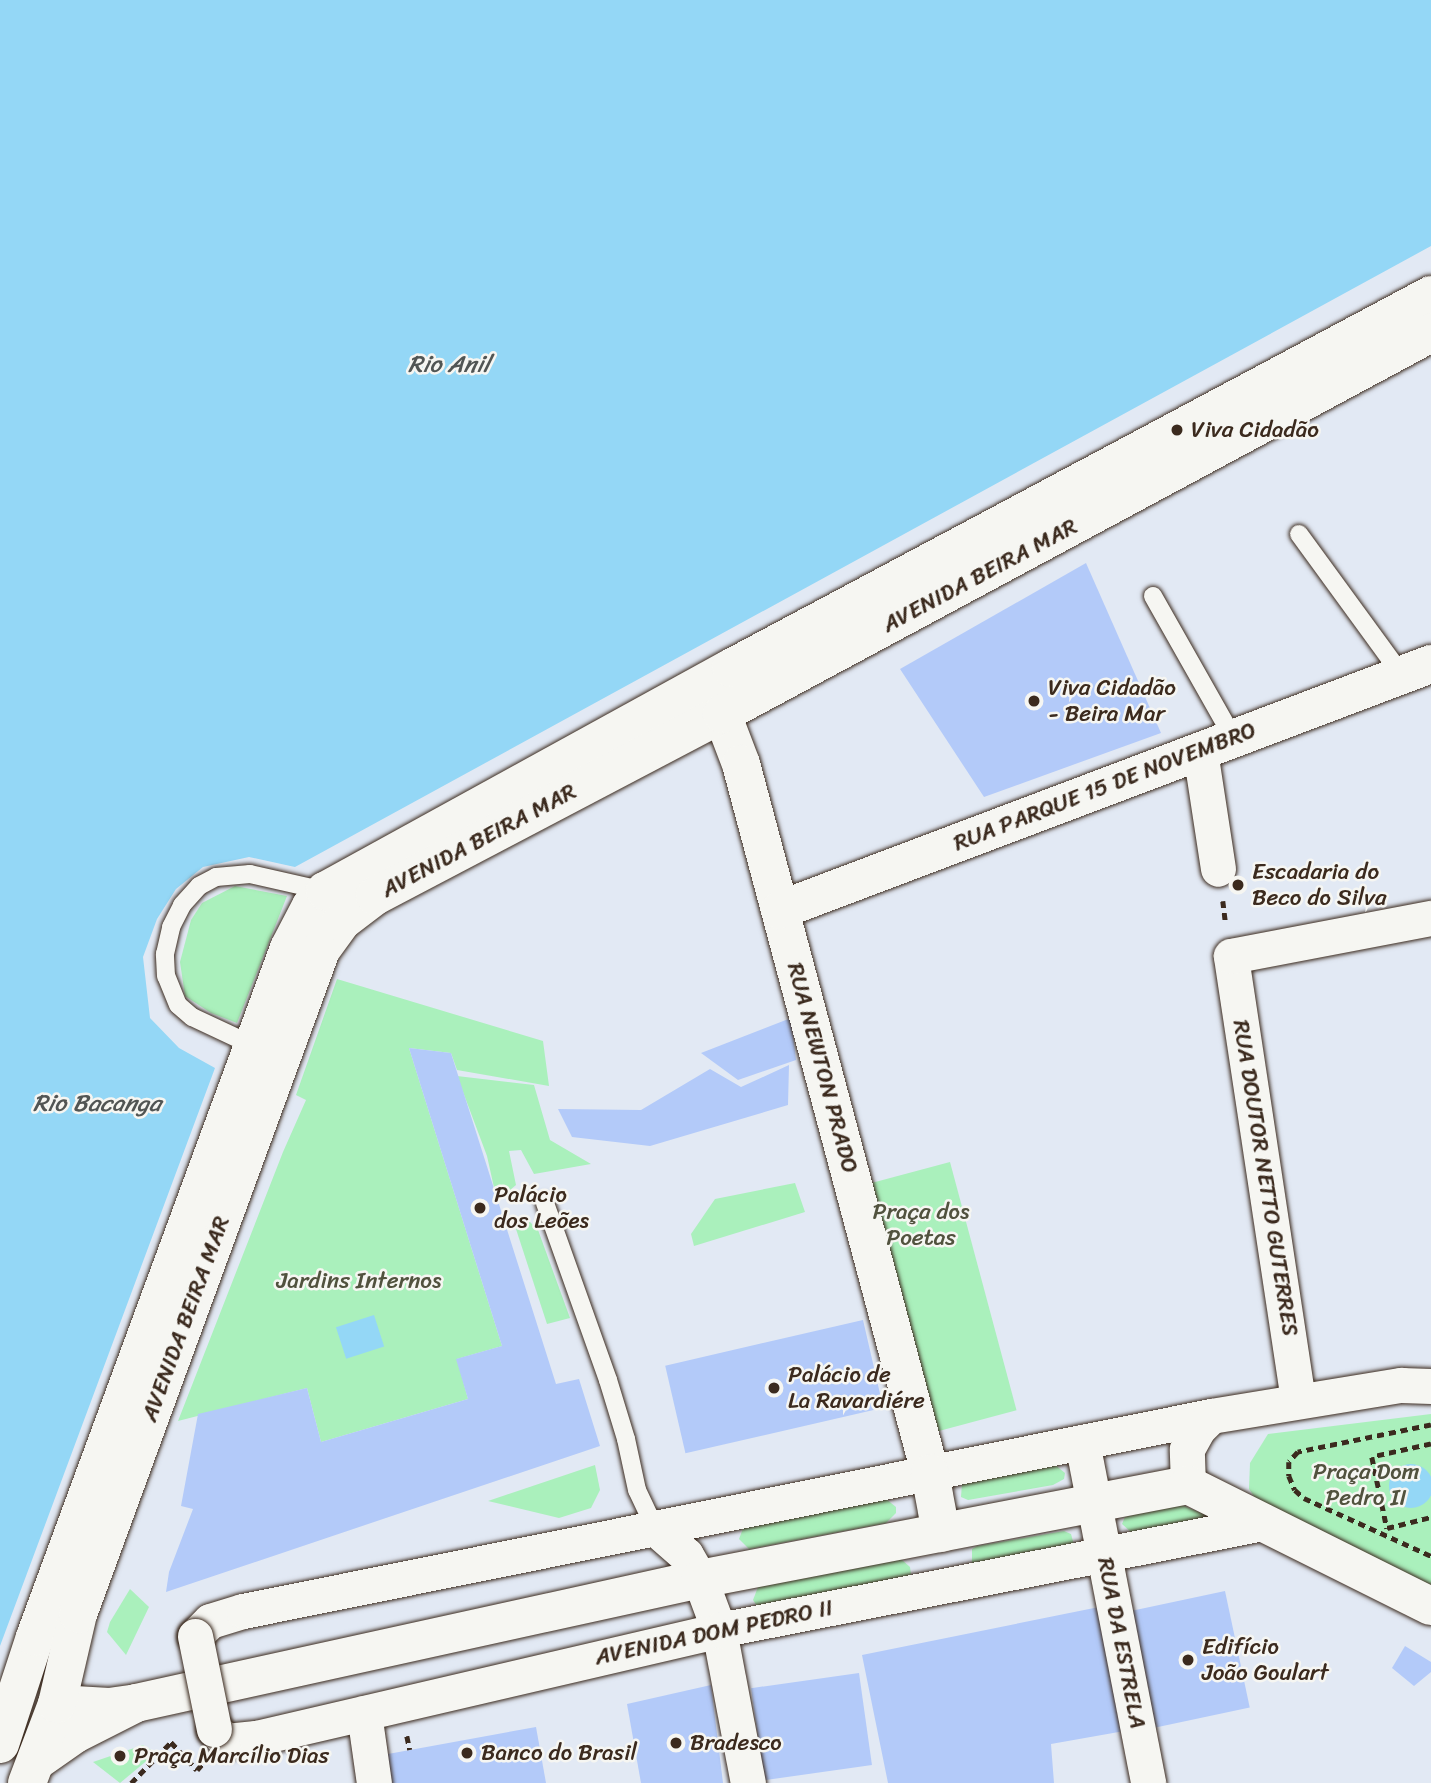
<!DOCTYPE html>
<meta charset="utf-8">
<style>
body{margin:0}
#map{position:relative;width:1431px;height:1783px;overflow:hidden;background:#e2e9f4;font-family:Sriracha,sans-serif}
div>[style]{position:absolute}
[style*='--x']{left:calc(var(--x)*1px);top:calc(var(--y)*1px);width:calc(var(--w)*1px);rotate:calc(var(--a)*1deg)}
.green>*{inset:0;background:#aaf0bc;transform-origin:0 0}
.water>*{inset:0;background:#94d7f6;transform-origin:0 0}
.round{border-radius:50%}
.building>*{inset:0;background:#b3caf9;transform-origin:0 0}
.path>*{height:4.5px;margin-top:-2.25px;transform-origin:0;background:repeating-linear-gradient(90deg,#3b2a1e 0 7px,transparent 0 12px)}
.roads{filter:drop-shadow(0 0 2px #3b2a1e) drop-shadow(0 0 2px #3b2a1e)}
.lane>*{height:18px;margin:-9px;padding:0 9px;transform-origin:9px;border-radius:9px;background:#f6f6f2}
.street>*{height:35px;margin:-17.5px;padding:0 17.5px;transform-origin:17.5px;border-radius:17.5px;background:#f6f6f2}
.secondary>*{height:38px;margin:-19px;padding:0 19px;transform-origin:19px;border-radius:19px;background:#f6f6f2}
.primary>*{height:38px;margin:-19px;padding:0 19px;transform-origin:19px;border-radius:19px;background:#f6f6f2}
.bridges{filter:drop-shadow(0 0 2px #3b2a1e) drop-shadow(0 0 2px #3b2a1e)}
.street-bridge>*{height:35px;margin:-17.5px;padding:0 17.5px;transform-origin:17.5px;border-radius:17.5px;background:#f6f6f2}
.dots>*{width:19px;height:19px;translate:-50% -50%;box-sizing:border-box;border:4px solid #f6f6f2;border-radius:50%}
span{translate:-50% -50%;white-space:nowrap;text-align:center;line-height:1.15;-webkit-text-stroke:5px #f6f6f2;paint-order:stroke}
.poi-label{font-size:23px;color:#3b2a1e}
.left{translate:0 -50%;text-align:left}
.street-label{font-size:23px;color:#3b2a1e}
.park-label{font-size:23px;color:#51523e}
.water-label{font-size:24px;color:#515554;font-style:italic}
</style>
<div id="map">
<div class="green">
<i style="clip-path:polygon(235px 886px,287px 896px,237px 1023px,211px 1013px,185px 996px,180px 962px,191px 920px,202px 903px)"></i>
<i style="clip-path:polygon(337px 979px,543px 1041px,549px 1086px,457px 1070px,451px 1053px,409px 1048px,502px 1346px,457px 1359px,468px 1399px,321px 1442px,307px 1388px,178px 1421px,283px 1152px,306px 1100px,296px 1095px)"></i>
<i style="clip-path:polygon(457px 1076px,534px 1085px,550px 1140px,591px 1164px,534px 1174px,521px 1150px,509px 1151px,516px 1185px,497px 1201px,487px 1156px)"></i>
<i style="left:950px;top:1162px;width:257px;height:90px;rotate:75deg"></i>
<i style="clip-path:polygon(795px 1183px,805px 1212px,694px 1246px,691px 1234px,715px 1199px)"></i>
<i style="clip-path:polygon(530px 1222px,538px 1230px,570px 1318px,547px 1324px,515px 1226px)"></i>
<i style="clip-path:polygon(1431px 1414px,1431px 1585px,1260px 1505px,1249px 1489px,1250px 1463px,1268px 1434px)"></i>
<i style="clip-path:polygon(1054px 1464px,1065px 1473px,1064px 1479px,1053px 1485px,968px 1500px,961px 1497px,962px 1483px)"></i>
<i style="clip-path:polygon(595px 1465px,600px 1490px,591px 1508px,559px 1518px,488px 1501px)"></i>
<i style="clip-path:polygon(886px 1499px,896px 1507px,896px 1513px,886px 1523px,749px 1549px,739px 1539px,744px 1526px)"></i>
<i style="clip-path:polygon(1177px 1503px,1213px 1518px,1132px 1533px,1122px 1524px,1125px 1517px)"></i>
<i style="clip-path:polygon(1064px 1531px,1071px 1534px,1074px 1545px,972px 1564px,972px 1549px,977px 1546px)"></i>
<i style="clip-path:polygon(901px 1559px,910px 1567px,911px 1574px,906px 1580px,757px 1606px,753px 1600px,758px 1587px)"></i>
<i style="clip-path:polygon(130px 1589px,149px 1607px,126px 1655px,107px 1632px,110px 1622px)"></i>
<i style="clip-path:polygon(143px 1745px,156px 1753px,120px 1783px,93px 1762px)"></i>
</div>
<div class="water">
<i style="clip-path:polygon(0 0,1431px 0,1431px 246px,295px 867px,249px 857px,203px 867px,176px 889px,157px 919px,143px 957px,150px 1018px,179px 1048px,215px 1068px,0 1646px)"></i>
<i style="left:374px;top:1315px;width:33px;height:40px;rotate:72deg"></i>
<i class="round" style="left:1389px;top:1464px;width:44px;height:44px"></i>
</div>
<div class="building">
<i style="clip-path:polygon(1086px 563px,1161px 733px,984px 797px,900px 669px)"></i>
<i style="clip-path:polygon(791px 1018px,796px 1060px,738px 1080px,701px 1053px)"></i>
<i style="clip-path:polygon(409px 1048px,451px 1053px,556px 1384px,579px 1379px,600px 1446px,166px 1592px,169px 1572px,193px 1509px,181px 1506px,198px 1414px,307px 1388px,321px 1442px,468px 1399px,456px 1359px,502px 1346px)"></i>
<i style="clip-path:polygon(789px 1065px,788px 1105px,650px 1146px,572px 1137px,558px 1109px,641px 1110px,710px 1069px,741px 1087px)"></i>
<i style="left:863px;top:1320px;width:90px;height:203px;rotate:77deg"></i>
<i style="left:1225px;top:1591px;width:119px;height:101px;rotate:78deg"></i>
<i style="clip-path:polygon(1109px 1605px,1130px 1730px,1051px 1744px,1054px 1783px,888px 1783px,862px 1655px)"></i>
<i style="clip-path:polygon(1405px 1646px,1431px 1662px,1431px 1672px,1414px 1686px,1392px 1668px)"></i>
<i style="left:859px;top:1673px;width:93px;height:109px;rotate:82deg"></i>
<i style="clip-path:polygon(711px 1685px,723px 1783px,641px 1783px,627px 1704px)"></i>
<i style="clip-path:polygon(536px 1727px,546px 1783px,382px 1783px,377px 1756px)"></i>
</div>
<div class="path">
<i style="--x:1223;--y:901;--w:23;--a:83"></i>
<i style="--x:1431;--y:1425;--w:136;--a:168.5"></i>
<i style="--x:1298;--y:1452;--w:13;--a:132"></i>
<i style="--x:1289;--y:1462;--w:14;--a:90"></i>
<i style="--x:1289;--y:1476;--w:15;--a:67"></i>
<i style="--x:1295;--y:1490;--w:12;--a:42"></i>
<i style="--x:1304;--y:1498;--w:140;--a:24.5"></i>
<i style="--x:1431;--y:1444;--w:60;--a:167.6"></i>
<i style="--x:1372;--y:1457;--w:73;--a:78.1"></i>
<i style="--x:1387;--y:1528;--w:45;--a:-14"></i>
<i style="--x:407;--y:1736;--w:14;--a:78"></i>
<i style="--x:131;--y:1783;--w:57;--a:-45.7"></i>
<i style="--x:171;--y:1742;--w:38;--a:47"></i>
<i style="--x:197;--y:1770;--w:8;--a:-50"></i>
</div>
<div class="roads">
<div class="lane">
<i style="--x:1299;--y:534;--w:175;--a:53.9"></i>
<i style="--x:1153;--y:596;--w:164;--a:60.5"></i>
<i style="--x:254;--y:1046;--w:68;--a:-154.9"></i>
<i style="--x:192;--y:1017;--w:18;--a:-139"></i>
<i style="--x:178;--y:1005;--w:31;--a:-112"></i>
<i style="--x:166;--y:976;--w:22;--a:-93"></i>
<i style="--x:165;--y:954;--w:28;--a:-77"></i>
<i style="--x:171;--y:927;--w:25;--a:-63"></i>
<i style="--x:182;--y:905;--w:25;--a:-48"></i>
<i style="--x:199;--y:886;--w:19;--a:-28"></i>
<i style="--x:216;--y:877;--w:34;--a:-5"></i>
<i style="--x:250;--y:874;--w:77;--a:12.8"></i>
<i style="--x:545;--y:1203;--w:188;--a:70.4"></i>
<i style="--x:608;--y:1380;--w:62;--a:73"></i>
<i style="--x:626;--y:1439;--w:52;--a:77.8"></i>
<i style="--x:637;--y:1490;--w:42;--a:64.7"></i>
</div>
<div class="street">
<i style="--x:1200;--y:751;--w:119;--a:81.3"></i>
<i style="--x:1298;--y:1400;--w:449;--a:-98.6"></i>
<i style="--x:1231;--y:956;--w:204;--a:-10.8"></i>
<i style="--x:1082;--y:1442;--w:347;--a:79"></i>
<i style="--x:1188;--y:1485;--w:36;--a:-92"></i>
<i style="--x:1187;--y:1449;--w:23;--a:-61"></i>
<i style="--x:1198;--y:1429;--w:18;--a:-45"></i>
<i style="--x:655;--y:1528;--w:41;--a:41.1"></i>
<i style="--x:686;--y:1555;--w:28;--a:60"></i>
<i style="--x:700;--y:1579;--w:54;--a:69.6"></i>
<i style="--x:719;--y:1630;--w:156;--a:79.3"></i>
<i style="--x:195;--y:1636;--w:21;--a:-45"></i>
<i style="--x:210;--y:1621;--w:34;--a:-17"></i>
<i style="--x:243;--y:1611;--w:987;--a:-11.39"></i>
<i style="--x:1211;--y:1416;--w:193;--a:-9.3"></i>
<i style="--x:1401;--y:1385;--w:30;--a:2"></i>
<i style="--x:364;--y:1713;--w:71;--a:81.9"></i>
<i style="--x:214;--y:1729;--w:17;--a:45"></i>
<i style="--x:226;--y:1741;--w:30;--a:-6"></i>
<i style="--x:256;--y:1738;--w:475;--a:-13.1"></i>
<i style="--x:719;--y:1630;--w:554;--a:-11.13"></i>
</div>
<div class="secondary">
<i style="--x:699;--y:692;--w:32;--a:44"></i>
<i style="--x:722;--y:714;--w:53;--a:69.2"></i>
<i style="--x:741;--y:764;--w:734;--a:75.07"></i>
<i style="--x:930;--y:1473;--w:61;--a:79.6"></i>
<i style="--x:780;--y:910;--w:696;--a:-20.7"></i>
<i style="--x:57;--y:1704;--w:52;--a:3.3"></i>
<i style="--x:109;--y:1707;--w:27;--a:-8"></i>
<i style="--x:136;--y:1703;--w:577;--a:-12.4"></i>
<i style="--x:700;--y:1579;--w:497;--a:-10.9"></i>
<i style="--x:1188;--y:1485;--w:271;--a:26.5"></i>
</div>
<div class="primary">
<i style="--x:0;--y:1744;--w:113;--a:-71.9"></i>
<i style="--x:35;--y:1637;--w:734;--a:-69.76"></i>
<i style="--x:289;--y:948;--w:47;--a:-62.4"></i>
<i style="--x:311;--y:906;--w:21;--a:-47"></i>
<i style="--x:325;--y:891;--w:463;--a:-28.8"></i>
<i style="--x:731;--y:668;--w:793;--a:-28.05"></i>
<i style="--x:38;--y:1760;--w:45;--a:-35.1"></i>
<i style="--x:75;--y:1734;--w:68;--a:-26.9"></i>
<i style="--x:27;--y:1783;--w:85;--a:-69.2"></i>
<i style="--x:57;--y:1704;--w:92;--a:-76.9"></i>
<i style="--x:78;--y:1614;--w:707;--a:-69.9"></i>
<i style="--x:321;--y:950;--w:34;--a:-54"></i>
<i style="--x:341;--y:922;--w:43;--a:-37.4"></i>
<i style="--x:375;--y:896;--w:392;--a:-27.7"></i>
<i style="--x:722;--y:714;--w:805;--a:-28.25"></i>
</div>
</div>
<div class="bridges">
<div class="street-bridge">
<i style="--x:195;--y:1636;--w:95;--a:78.5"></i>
</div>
</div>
<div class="dots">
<i style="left:1177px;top:430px;background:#3b2a1e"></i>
<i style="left:1034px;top:701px;background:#3b2a1e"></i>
<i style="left:1238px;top:885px;background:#3b2a1e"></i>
<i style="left:480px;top:1208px;background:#3b2a1e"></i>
<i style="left:774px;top:1388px;background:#3b2a1e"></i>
<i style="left:1188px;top:1660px;background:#3b2a1e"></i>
<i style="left:676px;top:1743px;background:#3b2a1e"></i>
<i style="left:467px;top:1753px;background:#3b2a1e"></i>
<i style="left:120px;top:1756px;background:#3b2a1e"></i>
</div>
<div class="poi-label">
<span class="left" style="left:1191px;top:430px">Viva Cidadão</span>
<span class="left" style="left:1048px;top:701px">Viva Cidadão<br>- Beira Mar</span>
<span class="left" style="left:1252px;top:885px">Escadaria do<br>Beco do Silva</span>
<span class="left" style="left:494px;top:1208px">Palácio<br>dos Leões</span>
<span class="left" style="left:788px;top:1388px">Palácio de<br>La Ravardiére</span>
<span class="left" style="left:1202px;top:1660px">Edifício<br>João Goulart</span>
<span class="left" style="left:690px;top:1743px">Bradesco</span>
<span class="left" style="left:481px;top:1753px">Banco do Brasil</span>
<span class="left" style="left:134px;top:1756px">Praça Marcílio Dias</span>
</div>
<div class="street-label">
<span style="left:980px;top:576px;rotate:-28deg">AVENIDA BEIRA MAR</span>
<span style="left:1105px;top:787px;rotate:-21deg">RUA PARQUE 15 DE NOVEMBRO</span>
<span style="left:479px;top:841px;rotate:-28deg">AVENIDA BEIRA MAR</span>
<span style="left:822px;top:1068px;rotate:75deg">RUA NEWTON PRADO</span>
<span style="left:1265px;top:1178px;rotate:81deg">RUA DOUTOR NETTO GUTERRES</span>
<span style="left:186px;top:1319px;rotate:-70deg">AVENIDA BEIRA MAR</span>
<span style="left:714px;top:1633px;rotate:-12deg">AVENIDA DOM PEDRO II</span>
<span style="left:1121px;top:1643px;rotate:79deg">RUA DA ESTRELA</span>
</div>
<div class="park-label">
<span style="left:921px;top:1225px">Praça dos<br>Poetas</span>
<span style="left:359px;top:1281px">Jardins Internos</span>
<span style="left:1366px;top:1485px">Praça Dom<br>Pedro II</span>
</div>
<div class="water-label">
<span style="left:449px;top:365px">Rio Anil</span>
<span style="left:97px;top:1104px">Rio Bacanga</span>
</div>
</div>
